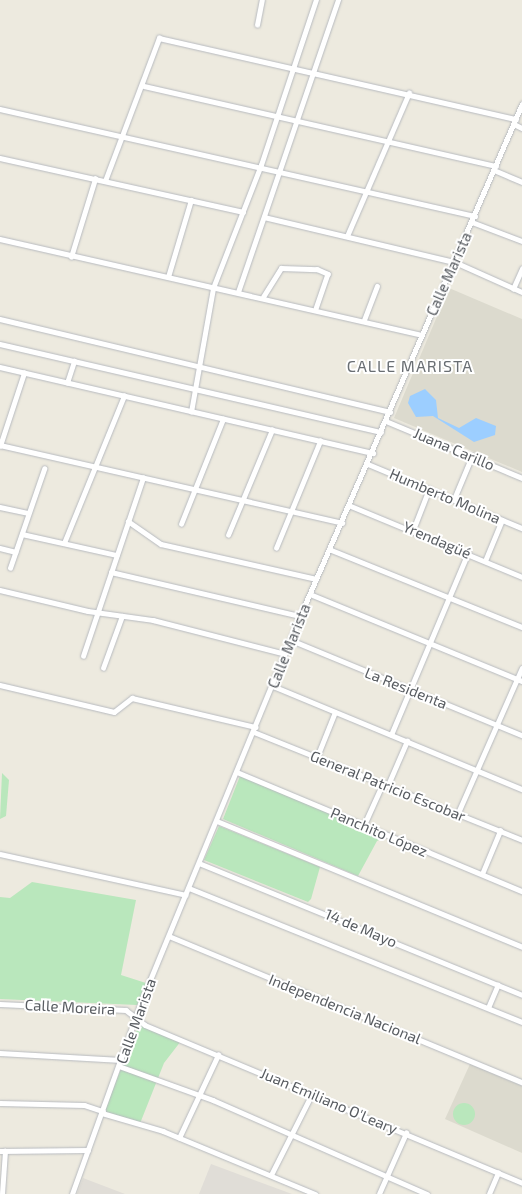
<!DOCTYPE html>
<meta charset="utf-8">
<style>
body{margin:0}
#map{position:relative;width:522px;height:1194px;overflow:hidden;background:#edeadf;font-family:"Exo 2",sans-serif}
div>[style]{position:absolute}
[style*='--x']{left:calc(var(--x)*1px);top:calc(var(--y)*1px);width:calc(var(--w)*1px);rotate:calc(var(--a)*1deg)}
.industrial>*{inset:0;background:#e0ddd7}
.education>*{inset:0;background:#dcdace}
.green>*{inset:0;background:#b9e7bc}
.round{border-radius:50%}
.water>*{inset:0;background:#9cceff}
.roads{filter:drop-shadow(0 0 1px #b7babf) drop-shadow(0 0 1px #b7babf)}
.street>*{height:4.5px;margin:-2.25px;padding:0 2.25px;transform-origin:2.25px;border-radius:2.25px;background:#fff}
span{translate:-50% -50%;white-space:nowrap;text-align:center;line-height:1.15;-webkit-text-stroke:4px #fff;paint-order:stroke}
.street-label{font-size:15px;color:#585c61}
.neighbourhood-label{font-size:16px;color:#696e73;letter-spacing:1px}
</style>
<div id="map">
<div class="industrial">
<i style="clip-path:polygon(211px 1164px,292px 1194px,199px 1194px)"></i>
<i style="clip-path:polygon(83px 1178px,125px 1194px,77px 1194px)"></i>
</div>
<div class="education">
<i style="clip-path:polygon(449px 288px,522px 319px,522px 472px,394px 418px)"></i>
<i style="clip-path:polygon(470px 1064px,522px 1086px,522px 1153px,445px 1119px)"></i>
</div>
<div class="green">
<i style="clip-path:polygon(2px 773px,9px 780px,6px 816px,0 819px)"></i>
<i style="clip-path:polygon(240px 776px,305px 801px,388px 836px,377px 841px,358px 876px,223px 819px)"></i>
<i style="clip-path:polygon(219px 826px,320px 867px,311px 899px,308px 902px,204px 860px)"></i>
<i style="clip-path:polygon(32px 882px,136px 900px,121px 975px,149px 984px,137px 1005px,0 999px,0 897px,10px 898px)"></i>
<i style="clip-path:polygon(139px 1025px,181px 1041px,164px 1063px,139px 1126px,103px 1113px)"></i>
<i class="round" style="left:453px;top:1103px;width:22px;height:22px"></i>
</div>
<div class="water">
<i style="clip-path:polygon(425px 389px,436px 400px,438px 418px,459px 428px,476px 418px,496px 426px,495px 435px,474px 442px,433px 416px,416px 417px,408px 403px,410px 396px)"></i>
</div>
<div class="roads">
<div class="street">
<i style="--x:257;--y:25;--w:25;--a:-79"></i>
<i style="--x:144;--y:86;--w:361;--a:12.8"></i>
<i style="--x:0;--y:109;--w:487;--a:12.7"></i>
<i style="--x:514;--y:124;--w:9;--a:27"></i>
<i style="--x:0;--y:158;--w:249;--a:12.5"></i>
<i style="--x:494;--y:170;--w:30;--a:23"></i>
<i style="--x:105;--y:181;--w:153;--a:-69.3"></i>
<i style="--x:159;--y:38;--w:366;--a:12.8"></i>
<i style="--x:264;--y:217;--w:196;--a:13.3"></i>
<i style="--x:455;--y:262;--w:73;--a:24.1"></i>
<i style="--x:472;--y:222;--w:53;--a:20.8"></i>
<i style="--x:347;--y:236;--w:156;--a:-66.6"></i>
<i style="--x:0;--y:239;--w:432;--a:12.8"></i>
<i style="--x:71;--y:257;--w:82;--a:-72.9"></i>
<i style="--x:168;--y:277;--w:80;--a:-73.4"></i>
<i style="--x:513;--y:289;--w:22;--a:-66"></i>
<i style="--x:238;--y:292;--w:309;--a:-71.1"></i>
<i style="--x:263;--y:297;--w:34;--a:-58"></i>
<i style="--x:281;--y:268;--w:36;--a:2"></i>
<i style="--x:317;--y:269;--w:12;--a:24"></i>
<i style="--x:328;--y:274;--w:36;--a:109"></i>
<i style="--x:0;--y:319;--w:401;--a:13.4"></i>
<i style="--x:364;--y:320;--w:36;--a:-69"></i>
<i style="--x:0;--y:344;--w:391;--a:13"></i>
<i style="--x:0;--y:367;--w:383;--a:13"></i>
<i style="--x:67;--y:383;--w:23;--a:-72"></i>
<i style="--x:191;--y:412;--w:126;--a:-79.9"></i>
<i style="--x:213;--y:288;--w:132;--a:-68.7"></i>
<i style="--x:261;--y:165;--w:174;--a:-71.6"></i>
<i style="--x:386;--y:421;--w:147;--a:22.7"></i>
<i style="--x:0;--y:445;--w:351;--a:12.8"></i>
<i style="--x:0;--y:446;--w:77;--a:-71.8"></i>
<i style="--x:368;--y:464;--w:167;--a:22.6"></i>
<i style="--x:454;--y:499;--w:47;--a:-67.3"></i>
<i style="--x:351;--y:506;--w:185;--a:22.5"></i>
<i style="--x:0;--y:507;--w:29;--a:12"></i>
<i style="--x:128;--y:521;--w:40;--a:34.9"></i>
<i style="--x:161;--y:544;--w:159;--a:12.7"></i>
<i style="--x:181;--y:524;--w:113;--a:-68.2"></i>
<i style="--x:413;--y:530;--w:44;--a:-68.7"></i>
<i style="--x:22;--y:534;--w:97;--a:12.5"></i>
<i style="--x:228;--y:535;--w:114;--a:-67.3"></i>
<i style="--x:64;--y:543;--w:159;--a:-67.8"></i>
<i style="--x:0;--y:548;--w:16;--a:14"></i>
<i style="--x:276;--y:548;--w:116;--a:-67.6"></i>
<i style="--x:329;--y:549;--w:208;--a:22"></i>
<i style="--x:485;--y:561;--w:44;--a:-67.5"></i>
<i style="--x:10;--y:568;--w:105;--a:-71"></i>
<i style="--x:111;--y:572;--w:194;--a:13.1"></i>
<i style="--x:0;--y:590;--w:90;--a:13.4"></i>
<i style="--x:88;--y:611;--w:66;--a:7.9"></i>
<i style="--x:153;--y:620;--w:136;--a:14.4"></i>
<i style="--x:310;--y:594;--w:229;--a:22.3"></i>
<i style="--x:291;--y:640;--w:250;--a:22.4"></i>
<i style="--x:83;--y:656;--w:188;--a:-71.4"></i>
<i style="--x:103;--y:668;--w:55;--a:-69.9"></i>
<i style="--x:0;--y:685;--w:117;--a:13.3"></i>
<i style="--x:114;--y:712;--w:23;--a:-38"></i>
<i style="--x:132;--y:698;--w:127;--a:13.2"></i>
<i style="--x:273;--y:686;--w:269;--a:22.5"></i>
<i style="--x:254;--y:732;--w:289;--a:21.9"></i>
<i style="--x:391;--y:735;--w:198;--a:-67.1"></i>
<i style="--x:317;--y:757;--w:48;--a:-68.2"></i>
<i style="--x:237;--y:772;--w:309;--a:22.7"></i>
<i style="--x:388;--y:785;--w:48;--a:-66.6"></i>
<i style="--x:458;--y:813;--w:158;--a:-66.2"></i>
<i style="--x:217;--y:821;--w:330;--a:22.4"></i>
<i style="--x:364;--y:825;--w:46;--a:-65.7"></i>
<i style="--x:0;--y:854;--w:190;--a:12.4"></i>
<i style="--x:199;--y:863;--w:349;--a:22.2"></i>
<i style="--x:482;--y:874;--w:47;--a:-67.3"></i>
<i style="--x:189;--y:888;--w:359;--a:21.9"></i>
<i style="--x:169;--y:936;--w:382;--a:22.5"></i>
<i style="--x:0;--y:1004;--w:126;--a:2.7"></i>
<i style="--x:126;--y:1010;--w:24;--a:38"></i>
<i style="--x:145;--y:1025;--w:409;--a:22.7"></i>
<i style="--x:488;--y:1008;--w:25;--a:-67"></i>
<i style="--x:0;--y:1053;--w:121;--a:3.3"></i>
<i style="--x:119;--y:1066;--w:100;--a:19.9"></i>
<i style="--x:213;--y:1100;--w:234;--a:23.7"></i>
<i style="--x:0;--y:1103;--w:84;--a:1.4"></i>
<i style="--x:84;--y:1105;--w:20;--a:18"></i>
<i style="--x:102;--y:1113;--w:64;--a:16.4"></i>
<i style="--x:163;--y:1131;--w:165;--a:22.5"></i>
<i style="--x:179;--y:1138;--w:92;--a:-64.8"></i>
<i style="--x:0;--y:1151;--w:88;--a:-0.7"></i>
<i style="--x:271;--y:1175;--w:91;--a:-63.2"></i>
<i style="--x:2;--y:1194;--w:43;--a:-86"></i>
<i style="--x:72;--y:1194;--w:209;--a:-70.2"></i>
<i style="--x:143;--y:997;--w:412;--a:-67.6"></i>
<i style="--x:300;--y:616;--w:558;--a:-66.56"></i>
<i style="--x:379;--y:1194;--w:67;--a:-66.1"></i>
<i style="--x:489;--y:1194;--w:23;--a:-67"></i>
</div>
</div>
<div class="street-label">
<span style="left:449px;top:274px;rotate:-66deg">Calle Marista</span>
<span style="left:454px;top:449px;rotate:23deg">Juana Carillo</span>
<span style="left:445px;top:496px;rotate:23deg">Humberto Molina</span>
<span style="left:437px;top:540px;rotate:23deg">Yrendagüé</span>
<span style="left:289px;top:646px;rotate:-68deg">Calle Marista</span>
<span style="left:406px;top:688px;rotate:22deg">La Residenta</span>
<span style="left:388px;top:786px;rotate:22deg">General Patricio Escobar</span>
<span style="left:379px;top:832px;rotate:23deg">Panchito López</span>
<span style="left:361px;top:928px;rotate:23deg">14 de Mayo</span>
<span style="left:70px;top:1007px;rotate:3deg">Calle Moreira</span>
<span style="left:345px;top:1009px;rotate:22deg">Independencia Nacional</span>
<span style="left:136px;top:1021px;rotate:-70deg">Calle Marista</span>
<span style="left:329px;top:1101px;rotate:23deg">Juan Emiliano O'Leary</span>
</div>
<div class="neighbourhood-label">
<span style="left:410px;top:366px">CALLE MARISTA</span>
</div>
</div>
